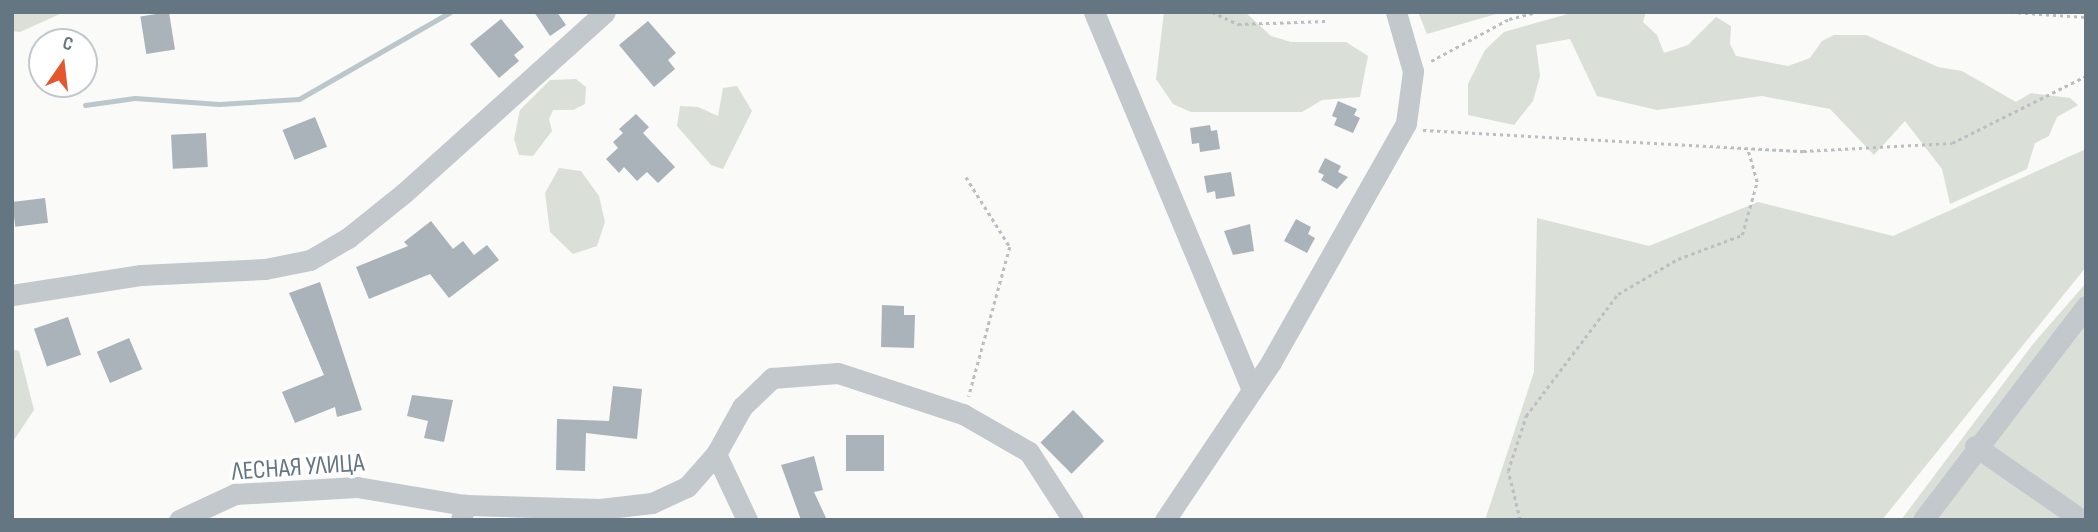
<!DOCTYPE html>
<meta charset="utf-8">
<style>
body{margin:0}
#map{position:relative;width:2098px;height:532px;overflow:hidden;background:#fafaf8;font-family:"Sofia Sans Condensed",sans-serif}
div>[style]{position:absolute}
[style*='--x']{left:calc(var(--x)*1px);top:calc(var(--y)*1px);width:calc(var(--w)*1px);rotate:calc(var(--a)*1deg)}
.green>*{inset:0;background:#dadfd7}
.stream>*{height:5px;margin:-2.5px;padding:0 2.5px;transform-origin:2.5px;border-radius:2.5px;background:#bbc7cb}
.building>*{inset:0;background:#aab3b9;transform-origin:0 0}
.path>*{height:2.5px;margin-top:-1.25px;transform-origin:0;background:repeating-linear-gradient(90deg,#bbbfc2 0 3.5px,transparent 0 7px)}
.minor>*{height:21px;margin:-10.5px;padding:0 10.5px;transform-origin:10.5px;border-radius:10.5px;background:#c3c8cc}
span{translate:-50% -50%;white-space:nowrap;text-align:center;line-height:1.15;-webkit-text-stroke:7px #fff;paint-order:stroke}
.street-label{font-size:26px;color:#657683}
.frame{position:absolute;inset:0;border:14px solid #657683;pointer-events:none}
.north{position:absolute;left:28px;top:28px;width:70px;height:70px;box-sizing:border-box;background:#fff;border:2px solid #c1c8cd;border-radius:50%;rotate:14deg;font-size:19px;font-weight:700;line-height:28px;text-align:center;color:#657683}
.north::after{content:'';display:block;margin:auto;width:24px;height:32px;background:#e4572e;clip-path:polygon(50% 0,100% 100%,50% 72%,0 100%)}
</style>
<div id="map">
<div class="green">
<i style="clip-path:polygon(12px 12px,60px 12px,60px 14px,20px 32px,12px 31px)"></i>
<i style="clip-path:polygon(1164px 12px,1245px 12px,1271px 36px,1291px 42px,1346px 42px,1368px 56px,1360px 97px,1322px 100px,1302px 112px,1191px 112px,1173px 104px,1156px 79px)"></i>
<i style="clip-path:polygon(1418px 12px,1503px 12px,1427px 34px)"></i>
<i style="clip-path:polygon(1575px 12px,1646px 12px,1643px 22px,1657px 35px,1664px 53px,1688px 45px,1716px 17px,1731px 26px,1730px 44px,1736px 56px,1788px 66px,1810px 58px,1822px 41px,1834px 35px,1866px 35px,1938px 67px,1962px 71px,2016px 102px,2031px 93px,2070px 98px,2078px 105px,2057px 117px,2049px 136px,2035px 143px,2027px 169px,1950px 204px,1942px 169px,1905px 121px,1874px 155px,1830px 109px,1762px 96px,1657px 110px,1597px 96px,1570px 39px,1536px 45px,1540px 76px,1533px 101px,1514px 125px,1468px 115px,1468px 84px,1485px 50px,1504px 32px)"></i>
<i style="clip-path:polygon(576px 79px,586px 87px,585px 104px,573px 110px,553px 110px,549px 119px,552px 131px,533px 156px,519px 155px,514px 139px,520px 110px,550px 80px)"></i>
<i style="clip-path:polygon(737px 86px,752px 111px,723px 169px,711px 165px,677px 126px,680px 106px,698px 107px,718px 116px,723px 88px)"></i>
<i style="clip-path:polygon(2086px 149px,2086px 267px,1882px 520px,1485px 520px,1534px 372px,1537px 218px,1649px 246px,1758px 202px,1893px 236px)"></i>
<i style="clip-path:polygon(559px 168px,581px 171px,599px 196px,605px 222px,597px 246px,573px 254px,550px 232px,545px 193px)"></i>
<i style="clip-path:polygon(2086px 283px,2086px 520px,1901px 520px,2033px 344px)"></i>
<i style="clip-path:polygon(12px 349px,19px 351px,34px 410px,12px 443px)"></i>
</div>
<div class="stream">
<i style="--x:85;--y:105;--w:50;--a:-8"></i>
<i style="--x:135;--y:98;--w:84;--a:4.1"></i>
<i style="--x:219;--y:104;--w:80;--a:-3.6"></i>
<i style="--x:299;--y:99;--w:174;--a:-29.9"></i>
</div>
<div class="building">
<i style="left:169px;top:12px;width:38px;height:29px;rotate:81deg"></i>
<i style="clip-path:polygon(534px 12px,557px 12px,566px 25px,550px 36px)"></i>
<i style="clip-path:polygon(501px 19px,524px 47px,514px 55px,519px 61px,499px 78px,470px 44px)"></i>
<i style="clip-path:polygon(648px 21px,676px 53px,668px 60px,675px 69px,654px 87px,619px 45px)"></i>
<i style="clip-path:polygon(1338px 101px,1357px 109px,1354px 115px,1360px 118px,1353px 133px,1334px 125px,1337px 118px,1332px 116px)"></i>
<i style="clip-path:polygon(636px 114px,649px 127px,643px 133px,675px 167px,658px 183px,647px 172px,637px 181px,624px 167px,619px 173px,606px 159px,618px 148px,613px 142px,623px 133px,619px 129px)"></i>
<i style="left:315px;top:117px;width:32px;height:35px;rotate:68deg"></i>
<i style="clip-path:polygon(1210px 125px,1211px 131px,1217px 130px,1220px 149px,1200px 152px,1199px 143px,1192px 144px,1190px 128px)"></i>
<i style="left:206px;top:133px;width:34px;height:35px;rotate:87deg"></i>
<i style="clip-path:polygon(1325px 158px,1341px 166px,1338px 172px,1348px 177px,1337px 189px,1321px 180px,1324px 175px,1318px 172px)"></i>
<i style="clip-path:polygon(1231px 172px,1235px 196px,1216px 199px,1215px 191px,1207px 193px,1204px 176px)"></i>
<i style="left:45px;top:198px;width:25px;height:33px;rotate:83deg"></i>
<i style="clip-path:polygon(1296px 219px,1311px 227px,1308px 234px,1315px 238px,1307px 253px,1284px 241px)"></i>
<i style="clip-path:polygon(431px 221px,453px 249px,463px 241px,474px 255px,487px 245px,499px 260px,449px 298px,430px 274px,369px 299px,356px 267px,408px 246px,404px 242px)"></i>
<i style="clip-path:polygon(1250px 224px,1254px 251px,1233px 255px,1224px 231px)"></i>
<i style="clip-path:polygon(320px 282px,362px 410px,337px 417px,335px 407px,295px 423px,282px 392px,324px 375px,289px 293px)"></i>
<i style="clip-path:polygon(882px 305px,904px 306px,904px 315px,915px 315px,914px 348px,881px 347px)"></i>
<i style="left:68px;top:317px;width:40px;height:36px;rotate:71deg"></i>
<i style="left:129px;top:338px;width:34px;height:35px;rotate:67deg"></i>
<i style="clip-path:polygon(613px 386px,642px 389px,637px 439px,586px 433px,585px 471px,556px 470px,557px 419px,609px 421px)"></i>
<i style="clip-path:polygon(412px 395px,453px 400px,444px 442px,424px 438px,428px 421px,407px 416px)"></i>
<i style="left:1073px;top:410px;width:44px;height:46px;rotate:45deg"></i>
<i style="left:846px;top:435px;width:38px;height:36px"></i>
<i style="clip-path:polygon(814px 456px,823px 490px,814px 492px,827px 520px,801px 520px,781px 465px)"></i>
</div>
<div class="path">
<i style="--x:1212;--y:12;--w:29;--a:25"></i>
<i style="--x:1238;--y:24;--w:87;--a:-2"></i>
<i style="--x:2011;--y:12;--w:75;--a:3.8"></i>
<i style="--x:1431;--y:61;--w:89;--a:-28.3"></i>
<i style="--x:1509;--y:19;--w:30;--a:-14"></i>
<i style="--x:1423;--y:130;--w:381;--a:3.2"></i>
<i style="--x:1803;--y:151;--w:149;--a:-3.1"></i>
<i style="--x:1952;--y:143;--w:150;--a:-26.6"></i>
<i style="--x:966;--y:177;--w:83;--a:57.8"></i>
<i style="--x:1010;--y:247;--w:155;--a:105.4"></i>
<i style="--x:1520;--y:520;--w:50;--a:-103.8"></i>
<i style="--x:1508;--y:471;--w:58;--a:-71.9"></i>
<i style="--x:1526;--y:416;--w:153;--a:-53"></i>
<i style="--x:1618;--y:294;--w:69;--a:-30.3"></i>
<i style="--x:1678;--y:259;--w:68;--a:-20.6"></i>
<i style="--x:1742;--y:235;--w:55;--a:-74.2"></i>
<i style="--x:1757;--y:182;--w:35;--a:-106"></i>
</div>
<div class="minor">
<i style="--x:1094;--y:12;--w:409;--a:67.3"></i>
<i style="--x:12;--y:295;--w:131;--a:-8.8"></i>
<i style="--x:141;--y:275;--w:124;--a:-2.8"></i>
<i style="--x:265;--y:269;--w:46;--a:-11.3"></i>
<i style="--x:310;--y:260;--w:44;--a:-30.1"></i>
<i style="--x:348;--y:238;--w:72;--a:-38.8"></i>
<i style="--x:404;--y:193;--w:270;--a:-42"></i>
<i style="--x:1975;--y:446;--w:130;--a:34.7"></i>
<i style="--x:716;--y:454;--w:73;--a:64.8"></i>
<i style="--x:179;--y:520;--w:62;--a:-24.9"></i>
<i style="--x:235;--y:494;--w:122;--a:-3.3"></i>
<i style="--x:357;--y:487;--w:109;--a:9.5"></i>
<i style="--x:461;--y:520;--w:16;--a:-75"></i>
<i style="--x:465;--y:505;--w:135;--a:1.7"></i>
<i style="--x:600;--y:509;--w:52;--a:-6.6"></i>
<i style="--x:652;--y:503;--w:38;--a:-25"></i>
<i style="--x:687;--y:487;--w:44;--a:-48.7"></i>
<i style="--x:716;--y:454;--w:54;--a:-61"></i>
<i style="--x:742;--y:407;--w:42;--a:-44"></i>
<i style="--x:772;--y:378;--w:66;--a:-4.3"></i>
<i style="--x:838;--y:373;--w:132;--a:18.2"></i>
<i style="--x:963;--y:414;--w:76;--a:29.9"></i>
<i style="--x:1029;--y:452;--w:81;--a:57.1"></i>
<i style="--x:1165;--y:520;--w:190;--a:-56.1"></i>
<i style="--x:1271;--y:362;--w:274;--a:-60.5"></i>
<i style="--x:1406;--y:123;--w:52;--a:-82.3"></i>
<i style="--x:1413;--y:71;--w:61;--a:-106.1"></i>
<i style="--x:1923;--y:520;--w:269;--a:-52.7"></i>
</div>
<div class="street-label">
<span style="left:298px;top:468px;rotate:-4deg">ЛЕСНАЯ УЛИЦА</span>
</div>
<div class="frame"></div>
<div class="north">С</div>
</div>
